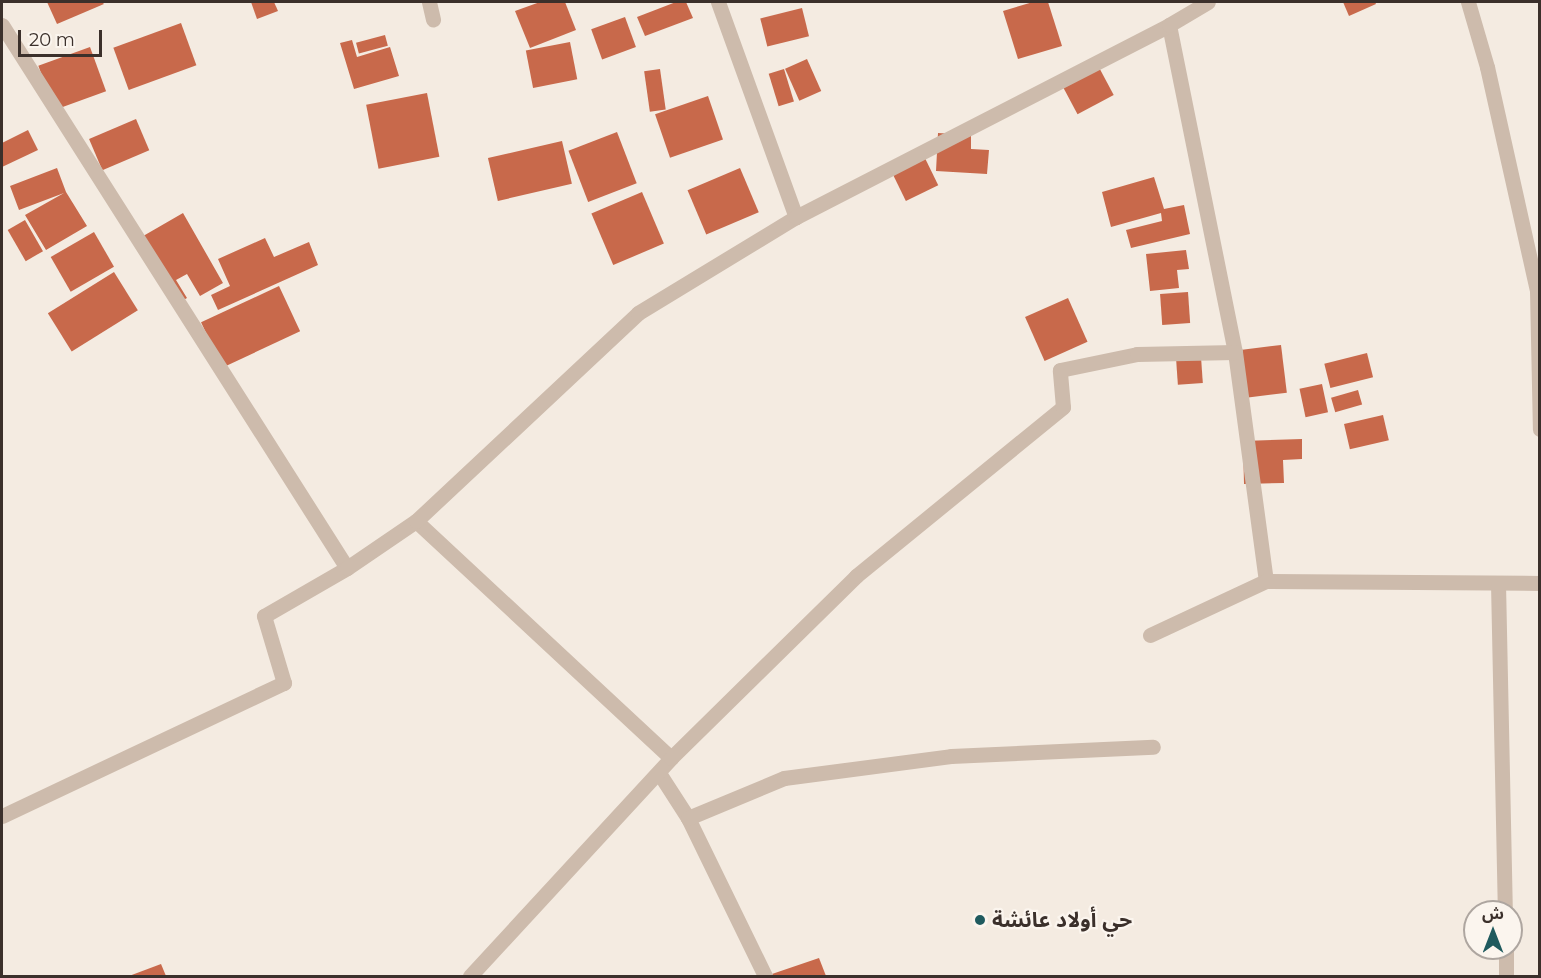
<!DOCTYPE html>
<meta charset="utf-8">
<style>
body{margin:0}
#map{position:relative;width:1541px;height:978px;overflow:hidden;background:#f4ebe1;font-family:Montserrat,"Noto Sans Arabic",sans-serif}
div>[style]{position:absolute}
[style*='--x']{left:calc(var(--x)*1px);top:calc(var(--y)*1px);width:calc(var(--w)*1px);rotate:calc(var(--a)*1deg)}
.building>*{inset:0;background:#c8694b;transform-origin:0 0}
.street>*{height:15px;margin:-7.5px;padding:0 7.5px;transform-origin:7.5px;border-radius:7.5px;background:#cdbbac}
.dots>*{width:16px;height:16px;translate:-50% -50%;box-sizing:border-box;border:3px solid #fbf5ee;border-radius:50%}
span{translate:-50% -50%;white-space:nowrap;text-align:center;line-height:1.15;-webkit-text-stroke:4.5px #fbf5ee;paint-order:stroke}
.poi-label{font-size:21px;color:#3b302b;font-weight:700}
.left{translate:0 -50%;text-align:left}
.frame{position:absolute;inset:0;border:3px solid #3b302b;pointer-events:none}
.north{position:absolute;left:1463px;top:900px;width:60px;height:60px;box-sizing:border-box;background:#fbf5ee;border:2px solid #aea6a0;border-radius:50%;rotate:0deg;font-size:16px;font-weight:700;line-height:24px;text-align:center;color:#3b302b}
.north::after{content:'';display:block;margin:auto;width:21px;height:27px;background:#1f5a5e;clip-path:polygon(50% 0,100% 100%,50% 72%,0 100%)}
.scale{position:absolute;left:18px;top:30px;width:84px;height:27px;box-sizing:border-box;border:3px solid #3b302b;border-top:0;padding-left:8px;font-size:18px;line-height:21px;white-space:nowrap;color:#3b302b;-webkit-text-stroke:4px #fbf5ee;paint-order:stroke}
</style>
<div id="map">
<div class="building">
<i style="clip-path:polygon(47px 2px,102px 2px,104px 4px,57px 24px)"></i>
<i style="clip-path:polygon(251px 2px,274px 2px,278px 11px,257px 19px)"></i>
<i style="clip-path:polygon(540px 2px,565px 2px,576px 30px,530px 48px,515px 11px)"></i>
<i style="clip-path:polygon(676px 2px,686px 2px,693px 18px,645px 36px,637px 17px)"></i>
<i style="clip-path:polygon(1033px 2px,1048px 2px,1062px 46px,1018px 59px,1003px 11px)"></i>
<i style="clip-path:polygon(1343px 2px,1375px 2px,1376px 4px,1349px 16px)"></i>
<i style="left:802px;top:8px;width:29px;height:43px;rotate:76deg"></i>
<i style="left:625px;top:17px;width:32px;height:36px;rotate:70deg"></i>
<i style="left:181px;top:23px;width:45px;height:72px;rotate:70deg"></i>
<i style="left:385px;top:35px;width:11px;height:30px;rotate:75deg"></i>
<i style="clip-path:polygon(352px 40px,357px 57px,390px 47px,399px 76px,354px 89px,340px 43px)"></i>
<i style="left:570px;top:42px;width:38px;height:45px;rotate:79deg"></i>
<i style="left:90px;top:47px;width:47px;height:55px;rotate:70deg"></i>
<i style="left:1094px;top:58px;width:42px;height:41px;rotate:62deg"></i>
<i style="left:807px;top:59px;width:35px;height:24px;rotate:66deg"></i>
<i style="left:660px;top:69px;width:41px;height:16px;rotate:82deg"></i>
<i style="left:784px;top:69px;width:34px;height:16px;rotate:73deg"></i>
<i style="left:427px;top:93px;width:65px;height:62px;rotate:79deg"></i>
<i style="left:708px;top:96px;width:46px;height:56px;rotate:71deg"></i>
<i style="left:136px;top:119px;width:34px;height:51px;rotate:67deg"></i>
<i style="clip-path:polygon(28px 130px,38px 150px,2px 167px,2px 143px)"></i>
<i style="left:617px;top:132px;width:55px;height:52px;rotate:69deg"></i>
<i style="clip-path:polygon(938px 133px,971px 135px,971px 149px,989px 150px,987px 174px,936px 171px)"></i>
<i style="left:562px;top:141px;width:44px;height:76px;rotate:77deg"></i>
<i style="left:922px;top:152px;width:37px;height:36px;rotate:64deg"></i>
<i style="clip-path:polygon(57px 168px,66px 192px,87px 226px,46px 250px,25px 215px,64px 193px,19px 210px,10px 186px)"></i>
<i style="left:740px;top:168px;width:48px;height:57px;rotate:67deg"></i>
<i style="clip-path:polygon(1154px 177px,1164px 209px,1184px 205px,1190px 234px,1131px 248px,1126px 230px,1162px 221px,1161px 213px,1111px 227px,1102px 192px)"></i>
<i style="left:642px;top:192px;width:56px;height:55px;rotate:67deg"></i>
<i style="clip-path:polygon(183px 213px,223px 283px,200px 296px,187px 274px,176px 280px,187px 298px,176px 304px,138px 239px)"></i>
<i style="left:25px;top:220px;width:36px;height:20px;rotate:60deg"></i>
<i style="left:94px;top:232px;width:40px;height:50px;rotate:60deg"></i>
<i style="clip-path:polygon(265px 238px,274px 257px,309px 242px,318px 265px,218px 310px,211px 295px,230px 286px,218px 259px)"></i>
<i style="clip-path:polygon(1186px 250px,1189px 269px,1177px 270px,1179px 288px,1150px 291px,1146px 254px)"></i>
<i style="left:114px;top:272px;width:45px;height:78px;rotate:58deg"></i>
<i style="left:279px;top:286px;width:50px;height:86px;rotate:65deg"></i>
<i style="left:1188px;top:292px;width:31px;height:28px;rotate:86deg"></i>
<i style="left:1068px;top:298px;width:48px;height:47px;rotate:66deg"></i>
<i style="left:1281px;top:345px;width:48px;height:43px;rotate:83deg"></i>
<i style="left:1367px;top:353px;width:25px;height:44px;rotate:76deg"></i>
<i style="left:1201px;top:357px;width:26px;height:25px;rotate:86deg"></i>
<i style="left:1322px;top:384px;width:29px;height:23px;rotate:78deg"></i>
<i style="left:1358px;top:390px;width:15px;height:28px;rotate:74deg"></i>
<i style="left:1383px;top:415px;width:26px;height:40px;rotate:77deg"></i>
<i style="clip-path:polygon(1302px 439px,1302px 459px,1283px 460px,1284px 483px,1244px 484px,1243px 441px)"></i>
<i style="clip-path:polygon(819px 958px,826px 976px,773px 976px,772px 974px)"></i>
<i style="clip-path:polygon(161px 964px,166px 976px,129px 976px)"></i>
</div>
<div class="street">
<i style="--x:429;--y:2;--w:18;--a:77"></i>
<i style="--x:718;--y:2;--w:229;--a:70.1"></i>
<i style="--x:1468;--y:2;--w:68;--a:73.7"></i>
<i style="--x:1487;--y:67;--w:229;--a:77.4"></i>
<i style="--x:1537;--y:290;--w:139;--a:88.8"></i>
<i style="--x:2;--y:25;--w:643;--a:57.57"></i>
<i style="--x:1169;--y:25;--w:334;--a:78.6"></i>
<i style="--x:1235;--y:352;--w:231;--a:82.3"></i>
<i style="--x:416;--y:521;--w:348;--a:42.9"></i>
<i style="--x:1498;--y:583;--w:329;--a:88.8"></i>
<i style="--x:1150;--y:635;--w:128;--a:-25"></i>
<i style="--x:1266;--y:581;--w:274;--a:0.4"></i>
<i style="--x:659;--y:773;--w:54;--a:57.2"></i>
<i style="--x:688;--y:818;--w:176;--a:64"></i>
<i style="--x:2;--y:816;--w:312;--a:-25.3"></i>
<i style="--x:284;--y:683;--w:70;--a:-106.6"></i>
<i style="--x:264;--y:616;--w:96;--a:-30"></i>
<i style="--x:347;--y:568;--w:83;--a:-34.3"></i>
<i style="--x:416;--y:521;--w:304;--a:-43.1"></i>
<i style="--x:638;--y:313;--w:185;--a:-31.3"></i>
<i style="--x:796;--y:217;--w:420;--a:-27.2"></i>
<i style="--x:1169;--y:25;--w:45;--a:-30.5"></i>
<i style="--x:688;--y:818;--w:104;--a:-22.6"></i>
<i style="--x:784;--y:778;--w:168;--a:-7.5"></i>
<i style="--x:951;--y:756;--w:202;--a:-2.6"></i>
<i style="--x:1506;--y:948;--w:28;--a:90"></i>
<i style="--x:470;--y:976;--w:297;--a:-47.3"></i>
<i style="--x:671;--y:758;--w:260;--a:-44.5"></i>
<i style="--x:856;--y:576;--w:267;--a:-39.2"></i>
<i style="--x:1063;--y:407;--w:37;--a:-95"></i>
<i style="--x:1060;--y:370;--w:79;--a:-11.7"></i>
<i style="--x:1137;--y:354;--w:98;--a:-1.2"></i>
</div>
<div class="dots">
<i style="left:980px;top:920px;background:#1f5a5e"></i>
</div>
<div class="poi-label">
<span class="left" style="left:992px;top:920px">حي أولاد عائشة</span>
</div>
<div class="frame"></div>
<div class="north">ش</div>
<div class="scale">20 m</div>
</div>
